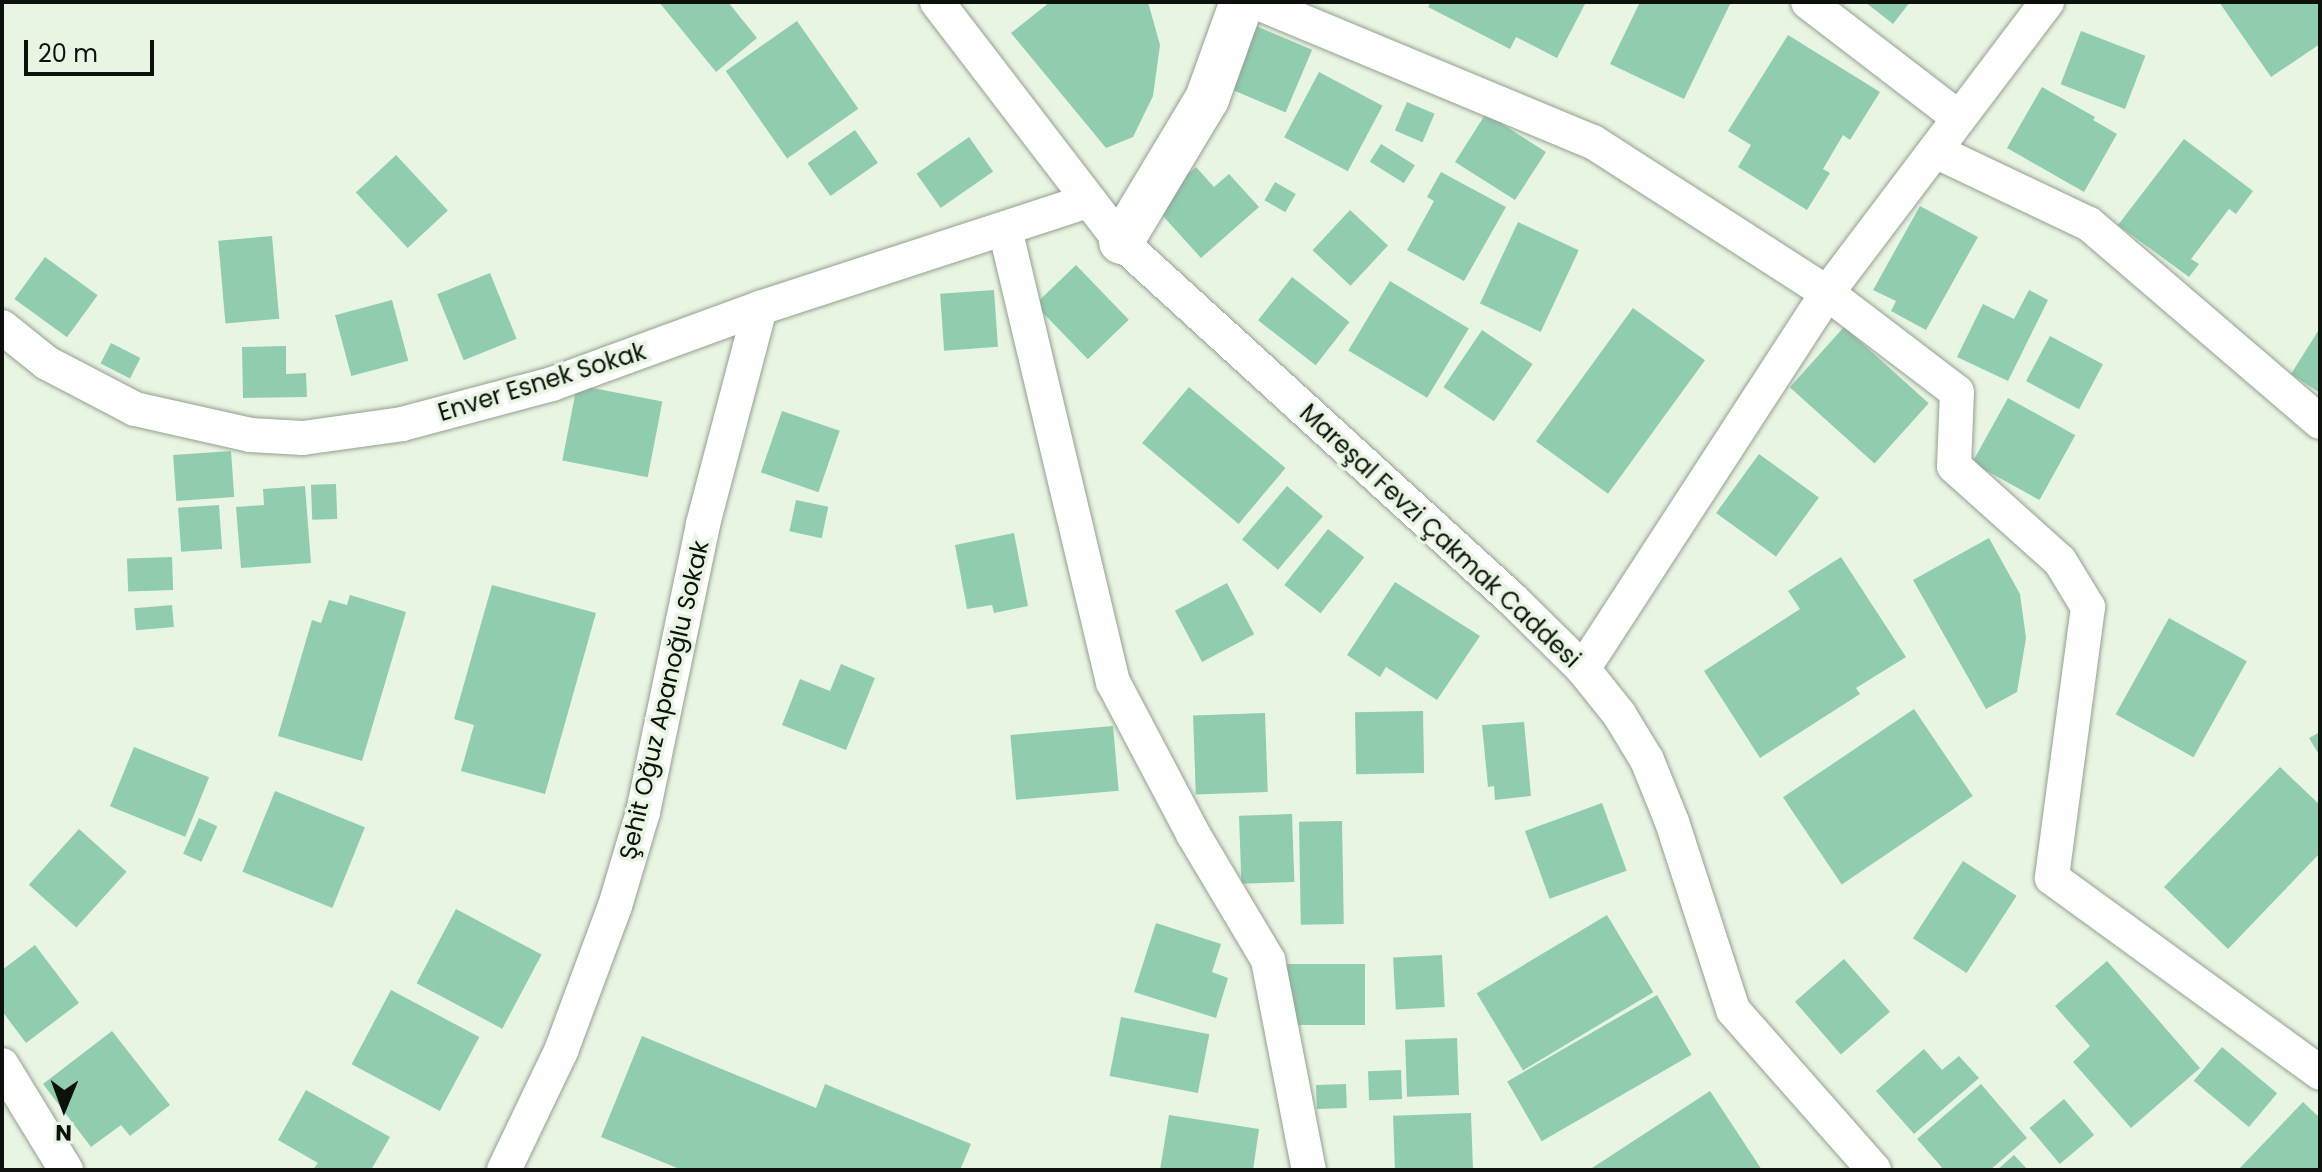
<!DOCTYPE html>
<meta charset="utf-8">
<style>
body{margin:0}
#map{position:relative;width:2322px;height:1172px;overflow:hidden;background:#e8f5e2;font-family:Poppins,sans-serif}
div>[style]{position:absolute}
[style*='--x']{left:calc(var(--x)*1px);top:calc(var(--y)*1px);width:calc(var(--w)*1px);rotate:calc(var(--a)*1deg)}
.building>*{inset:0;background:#90cdaf;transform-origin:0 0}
.roads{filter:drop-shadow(0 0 2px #94a08f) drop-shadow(0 0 2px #94a08f)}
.street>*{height:34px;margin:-17px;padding:0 17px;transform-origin:17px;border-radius:17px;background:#fff}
.secondary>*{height:44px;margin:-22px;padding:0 22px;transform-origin:22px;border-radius:22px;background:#fff}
span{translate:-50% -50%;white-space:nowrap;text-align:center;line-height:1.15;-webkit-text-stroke:7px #e8f5e2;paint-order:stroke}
.street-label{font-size:24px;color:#0d110b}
.frame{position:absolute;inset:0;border:4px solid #0d110b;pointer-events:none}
.north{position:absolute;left:24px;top:1068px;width:80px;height:80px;-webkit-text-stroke:6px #e8f5e2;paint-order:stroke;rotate:181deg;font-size:22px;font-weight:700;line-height:32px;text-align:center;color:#0d110b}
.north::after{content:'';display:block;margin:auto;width:28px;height:36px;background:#0d110b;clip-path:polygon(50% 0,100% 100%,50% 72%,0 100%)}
.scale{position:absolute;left:24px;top:40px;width:130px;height:36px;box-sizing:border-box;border:4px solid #0d110b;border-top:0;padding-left:10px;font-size:24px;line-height:28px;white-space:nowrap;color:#0d110b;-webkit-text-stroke:6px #e8f5e2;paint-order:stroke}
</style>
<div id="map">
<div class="building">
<i style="clip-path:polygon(659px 2px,728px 2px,757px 38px,716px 72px)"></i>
<i style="clip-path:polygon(1050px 2px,1148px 2px,1160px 45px,1153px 96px,1133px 137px,1106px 148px,1011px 33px)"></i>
<i style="clip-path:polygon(1431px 2px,1586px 2px,1557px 58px,1516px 37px,1510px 49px,1428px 7px)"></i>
<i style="clip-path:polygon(1640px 2px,1731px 2px,1684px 99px,1610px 64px)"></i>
<i style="clip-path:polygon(1865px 2px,1910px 2px,1893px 24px)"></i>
<i style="clip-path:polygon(2219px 2px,2320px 2px,2320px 44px,2271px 77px)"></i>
<i style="left:797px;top:21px;width:107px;height:87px;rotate:55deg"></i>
<i style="left:1256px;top:26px;width:61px;height:68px;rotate:23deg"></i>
<i style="left:2081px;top:31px;width:69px;height:57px;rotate:21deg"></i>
<i style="clip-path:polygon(1788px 35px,1880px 92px,1850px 140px,1843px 135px,1823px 169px,1830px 173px,1807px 210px,1738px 167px,1751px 145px,1728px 131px)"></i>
<i style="left:1319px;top:72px;width:72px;height:74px;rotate:28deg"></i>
<i style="clip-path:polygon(2042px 87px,2095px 117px,2093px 120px,2117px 134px,2084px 192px,2007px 148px)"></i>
<i style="left:1407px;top:102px;width:30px;height:31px;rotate:23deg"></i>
<i style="clip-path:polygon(1490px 107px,1506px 118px,1502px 124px,1546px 152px,1515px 200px,1455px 162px)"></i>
<i style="left:855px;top:130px;width:40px;height:58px;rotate:55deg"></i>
<i style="left:969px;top:137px;width:42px;height:64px;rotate:55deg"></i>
<i style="clip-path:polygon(2184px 139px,2253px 191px,2236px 214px,2229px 209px,2191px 259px,2199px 264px,2189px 277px,2118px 225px)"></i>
<i style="left:1381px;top:144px;width:40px;height:21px;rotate:32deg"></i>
<i style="left:396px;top:155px;width:76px;height:55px;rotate:47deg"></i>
<i style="clip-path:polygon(1196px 167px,1214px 187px,1229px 174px,1259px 207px,1201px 258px,1153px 205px)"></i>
<i style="clip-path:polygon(1441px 172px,1506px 207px,1464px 281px,1407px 250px,1434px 201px,1427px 197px)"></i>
<i style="left:1275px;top:182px;width:24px;height:21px;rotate:30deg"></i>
<i style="clip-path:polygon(1920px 206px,1978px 237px,1926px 330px,1891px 311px,1896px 301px,1873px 290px)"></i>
<i style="left:1350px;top:210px;width:52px;height:55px;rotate:43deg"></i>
<i style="left:1518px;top:222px;width:67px;height:90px;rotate:25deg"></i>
<i style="left:272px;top:236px;width:83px;height:54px;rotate:85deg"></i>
<i style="left:45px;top:257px;width:65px;height:52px;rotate:36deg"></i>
<i style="left:1076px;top:265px;width:76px;height:57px;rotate:46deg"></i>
<i style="left:490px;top:273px;width:71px;height:57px;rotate:68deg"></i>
<i style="left:1292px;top:277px;width:73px;height:55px;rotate:38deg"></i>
<i style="left:1390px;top:281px;width:92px;height:81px;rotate:31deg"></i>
<i style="left:994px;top:290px;width:57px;height:54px;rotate:86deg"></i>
<i style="clip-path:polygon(2029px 290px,2048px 300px,2008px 381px,1957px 357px,1983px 304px,2014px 319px)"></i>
<i style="left:392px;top:300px;width:63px;height:59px;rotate:75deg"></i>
<i style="left:1633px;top:308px;width:89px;height:165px;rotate:36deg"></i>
<i style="left:1844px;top:327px;width:114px;height:81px;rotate:42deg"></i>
<i style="clip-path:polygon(2320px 328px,2320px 393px,2291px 374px)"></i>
<i style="left:1482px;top:330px;width:61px;height:69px;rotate:34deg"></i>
<i style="left:2050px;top:336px;width:60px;height:51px;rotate:28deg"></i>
<i style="left:111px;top:343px;width:33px;height:23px;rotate:27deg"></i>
<i style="clip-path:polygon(286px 346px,286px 374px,306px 373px,307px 397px,243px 398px,242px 347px)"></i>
<i style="left:577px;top:385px;width:87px;height:77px;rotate:11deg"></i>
<i style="left:1189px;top:387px;width:126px;height:73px;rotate:40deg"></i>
<i style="left:2008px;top:398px;width:77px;height:74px;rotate:29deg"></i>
<i style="left:782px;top:411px;width:61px;height:65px;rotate:19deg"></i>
<i style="left:231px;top:451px;width:46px;height:58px;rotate:86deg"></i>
<i style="left:1759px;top:454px;width:74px;height:73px;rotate:36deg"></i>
<i style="left:336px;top:484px;width:35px;height:25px;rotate:88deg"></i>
<i style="clip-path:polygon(305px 486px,311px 563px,241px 568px,236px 507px,264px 505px,263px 489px)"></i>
<i style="left:1287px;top:486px;width:47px;height:70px;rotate:40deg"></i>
<i style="left:796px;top:500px;width:33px;height:32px;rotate:12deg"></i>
<i style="left:219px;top:505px;width:44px;height:41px;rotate:86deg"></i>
<i style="left:1328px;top:529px;width:46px;height:71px;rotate:38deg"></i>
<i style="clip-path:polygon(1014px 533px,1028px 606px,994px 613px,992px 605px,967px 609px,955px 545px)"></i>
<i style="clip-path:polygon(1989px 538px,2020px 594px,2026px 638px,2017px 692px,1986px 709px,1913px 580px)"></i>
<i style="left:172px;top:557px;width:33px;height:45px;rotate:88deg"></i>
<i style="clip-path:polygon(1841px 557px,1906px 657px,1856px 688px,1860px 694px,1760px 758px,1704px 671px,1800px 609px,1788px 591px)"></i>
<i style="clip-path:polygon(1395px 582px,1480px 636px,1437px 700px,1386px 667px,1380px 677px,1347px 655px)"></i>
<i style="left:1227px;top:583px;width:58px;height:59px;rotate:62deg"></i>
<i style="clip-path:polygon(492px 585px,596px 613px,545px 794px,461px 771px,474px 725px,454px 719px)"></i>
<i style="clip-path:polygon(350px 595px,406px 612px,362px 761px,278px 736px,312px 620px,321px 623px,329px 600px,347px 605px)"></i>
<i style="left:172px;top:605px;width:22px;height:38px;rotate:85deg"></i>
<i style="left:2169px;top:618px;width:89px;height:110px;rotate:29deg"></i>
<i style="clip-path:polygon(841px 664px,875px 678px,846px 750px,782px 725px,800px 679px,830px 691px)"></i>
<i style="left:1914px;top:709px;width:105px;height:158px;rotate:56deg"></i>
<i style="left:1423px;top:711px;width:62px;height:68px;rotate:89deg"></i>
<i style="left:1265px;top:713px;width:79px;height:72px;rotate:88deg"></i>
<i style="clip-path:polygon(1524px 722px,1531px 796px,1495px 800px,1494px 786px,1488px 787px,1482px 725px)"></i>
<i style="left:1113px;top:726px;width:65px;height:103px;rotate:85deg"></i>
<i style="clip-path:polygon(2320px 732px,2320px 756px,2309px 738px)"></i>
<i style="left:134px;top:747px;width:81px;height:64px;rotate:22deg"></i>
<i style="clip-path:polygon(2280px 767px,2320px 805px,2320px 853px,2228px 949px,2164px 887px)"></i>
<i style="left:275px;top:791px;width:97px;height:87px;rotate:22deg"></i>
<i style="left:1602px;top:803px;width:72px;height:82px;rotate:70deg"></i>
<i style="left:1292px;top:814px;width:68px;height:53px;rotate:88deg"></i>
<i style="left:199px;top:818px;width:20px;height:39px;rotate:24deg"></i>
<i style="left:1342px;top:821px;width:103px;height:43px;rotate:89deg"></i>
<i style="left:79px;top:829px;width:64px;height:75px;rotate:42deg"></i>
<i style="left:1963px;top:861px;width:64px;height:92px;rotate:33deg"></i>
<i style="left:456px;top:909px;width:97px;height:84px;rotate:28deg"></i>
<i style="left:1607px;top:915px;width:90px;height:152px;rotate:59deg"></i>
<i style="clip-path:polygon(1156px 923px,1221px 944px,1212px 972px,1228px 978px,1216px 1018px,1134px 992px)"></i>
<i style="clip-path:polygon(35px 945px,79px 1003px,26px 1043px,2px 1011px,2px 970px)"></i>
<i style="left:1442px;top:955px;width:52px;height:49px;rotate:87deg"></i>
<i style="left:1844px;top:959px;width:70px;height:65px;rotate:49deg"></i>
<i style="clip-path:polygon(2107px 961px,2200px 1068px,2131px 1128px,2073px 1062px,2090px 1046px,2055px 1006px)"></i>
<i style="left:1285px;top:964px;width:80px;height:61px"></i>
<i style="left:391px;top:990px;width:100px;height:84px;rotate:28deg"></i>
<i style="left:1657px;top:995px;width:69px;height:173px;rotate:60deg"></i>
<i style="left:1121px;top:1017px;width:90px;height:60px;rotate:11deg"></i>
<i style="clip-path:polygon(112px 1031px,170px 1105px,130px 1136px,121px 1125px,91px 1147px,43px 1084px)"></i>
<i style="clip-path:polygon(642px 1036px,816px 1108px,825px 1084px,971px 1144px,960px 1170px,682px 1170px,601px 1137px)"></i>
<i style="left:1457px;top:1038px;width:57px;height:52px;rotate:88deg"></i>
<i style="left:2222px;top:1047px;width:72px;height:44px;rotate:40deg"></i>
<i style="clip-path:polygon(1924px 1049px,1942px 1070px,1959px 1056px,1979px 1078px,1914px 1134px,1876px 1091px)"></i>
<i style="left:1401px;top:1070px;width:29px;height:33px;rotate:88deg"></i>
<i style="left:1346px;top:1084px;width:24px;height:30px;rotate:88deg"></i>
<i style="clip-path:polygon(1981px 1084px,2027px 1138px,1990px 1170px,1944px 1170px,1917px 1139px)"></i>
<i style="clip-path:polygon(306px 1090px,390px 1137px,371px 1170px,317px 1170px,314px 1168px,318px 1163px,278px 1140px)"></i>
<i style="clip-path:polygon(1710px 1091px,1762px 1170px,1589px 1170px)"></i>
<i style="left:2064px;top:1099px;width:47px;height:45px;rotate:50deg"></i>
<i style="clip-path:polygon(2303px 1102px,2320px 1118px,2320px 1170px,2238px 1170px)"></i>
<i style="left:1471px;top:1113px;width:57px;height:78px;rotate:88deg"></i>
<i style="clip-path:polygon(1169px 1115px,1259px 1129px,1253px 1170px,1160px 1170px)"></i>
<i style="clip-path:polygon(2014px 1155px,2028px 1170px,1997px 1170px)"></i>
</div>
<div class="roads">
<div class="street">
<i style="--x:937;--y:2;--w:302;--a:52.5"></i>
<i style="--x:1121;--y:242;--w:529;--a:42.4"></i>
<i style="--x:1512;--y:599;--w:100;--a:44.6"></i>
<i style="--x:1583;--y:669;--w:58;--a:51.3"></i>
<i style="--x:1619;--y:714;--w:54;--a:58.7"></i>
<i style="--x:1647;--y:760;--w:67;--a:68"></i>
<i style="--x:1672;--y:822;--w:198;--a:72"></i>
<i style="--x:1733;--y:1010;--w:213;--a:48.6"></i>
<i style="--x:1256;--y:2;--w:365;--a:22.6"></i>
<i style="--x:1593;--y:142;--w:278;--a:32.8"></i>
<i style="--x:1827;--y:293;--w:163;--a:37.3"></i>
<i style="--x:1957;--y:392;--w:74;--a:92.3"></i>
<i style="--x:1954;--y:466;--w:142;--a:41.9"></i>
<i style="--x:2060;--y:561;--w:54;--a:58.7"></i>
<i style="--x:2088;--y:607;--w:273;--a:97.6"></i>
<i style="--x:2052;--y:878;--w:331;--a:36"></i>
<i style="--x:1808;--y:2;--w:190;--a:37.5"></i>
<i style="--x:1935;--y:151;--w:170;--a:25.4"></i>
<i style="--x:2089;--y:224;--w:304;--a:40.6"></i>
<i style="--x:1005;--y:229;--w:466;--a:76.6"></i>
<i style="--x:1113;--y:682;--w:172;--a:62.2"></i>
<i style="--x:1193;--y:834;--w:147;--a:59.2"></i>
<i style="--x:1268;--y:960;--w:214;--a:79"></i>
<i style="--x:2;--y:327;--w:58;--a:38.7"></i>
<i style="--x:47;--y:363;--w:99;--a:27.6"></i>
<i style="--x:135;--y:409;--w:118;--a:12.7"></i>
<i style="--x:250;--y:435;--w:53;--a:3.2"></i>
<i style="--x:303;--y:438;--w:100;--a:-8"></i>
<i style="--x:402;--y:424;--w:155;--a:-14.9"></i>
<i style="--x:552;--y:384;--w:221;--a:-20.1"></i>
<i style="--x:760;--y:308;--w:345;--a:-18.1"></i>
<i style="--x:1583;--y:669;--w:448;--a:-57"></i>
<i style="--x:1827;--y:293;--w:365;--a:-52.9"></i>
<i style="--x:2;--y:1065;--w:123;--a:58.6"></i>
<i style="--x:504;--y:1170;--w:132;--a:-64.4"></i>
<i style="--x:561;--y:1051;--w:155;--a:-69.6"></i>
<i style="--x:615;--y:906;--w:98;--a:-73.4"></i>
<i style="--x:643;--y:812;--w:294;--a:-78.2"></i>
<i style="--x:703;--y:524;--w:223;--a:-75.2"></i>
</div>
<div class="secondary">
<i style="--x:1121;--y:242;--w:167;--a:-59"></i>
<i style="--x:1207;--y:99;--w:103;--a:-70.2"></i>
</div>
</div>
<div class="street-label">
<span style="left:542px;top:382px;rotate:-17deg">Enver Esnek Sokak</span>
<span style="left:1440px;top:536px;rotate:43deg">Mareşal Fevzi Çakmak Caddesi</span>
<span style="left:664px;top:700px;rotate:-77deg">Şehit Oğuz Apanoğlu Sokak</span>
</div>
<div class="frame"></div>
<div class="north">N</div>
<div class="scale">20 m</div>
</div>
